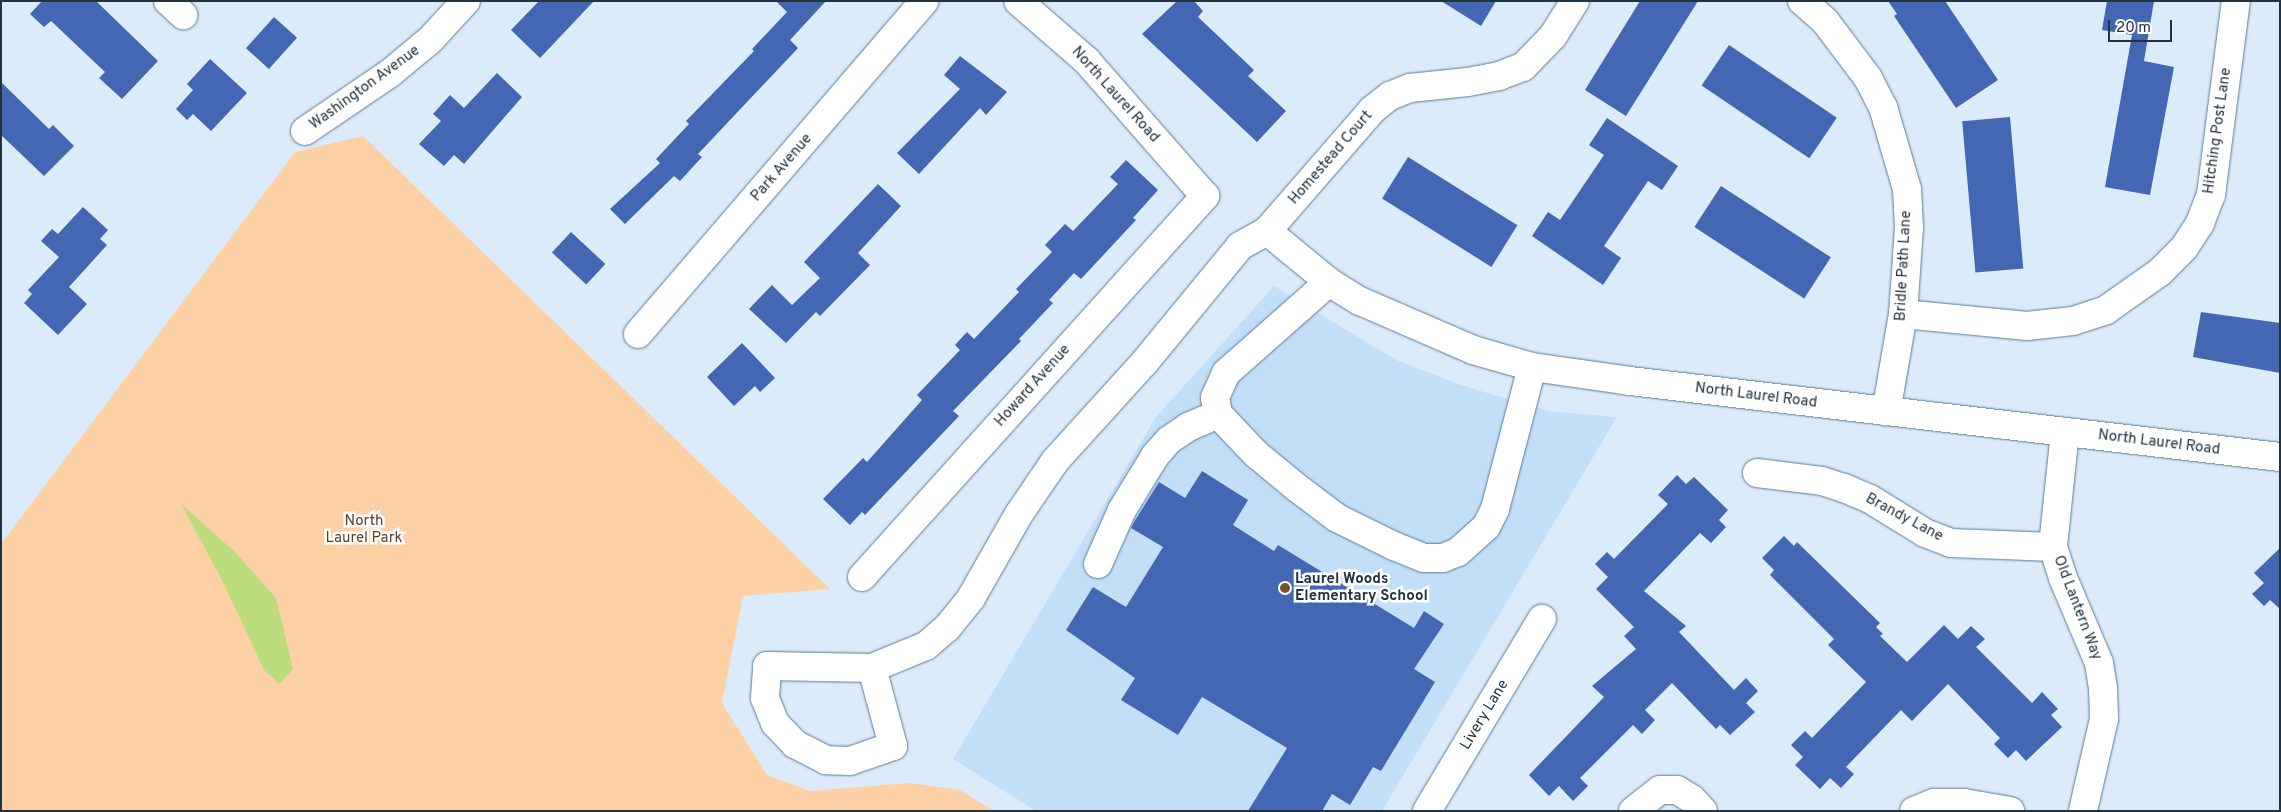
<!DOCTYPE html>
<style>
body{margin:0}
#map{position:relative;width:2281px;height:812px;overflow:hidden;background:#dbebf9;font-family:Overpass,sans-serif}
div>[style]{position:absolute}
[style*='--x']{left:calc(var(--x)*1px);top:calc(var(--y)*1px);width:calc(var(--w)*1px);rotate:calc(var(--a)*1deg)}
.built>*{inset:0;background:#c3dff7}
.green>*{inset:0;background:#fed0a6}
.water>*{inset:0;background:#bcdc7c}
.building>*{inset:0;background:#4467b3;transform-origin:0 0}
.roads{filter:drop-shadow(0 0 1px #577c9b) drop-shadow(0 0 1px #577c9b)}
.minor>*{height:28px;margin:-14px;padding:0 14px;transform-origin:14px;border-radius:14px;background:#fff}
.dots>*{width:14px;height:14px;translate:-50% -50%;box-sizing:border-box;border:2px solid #fff;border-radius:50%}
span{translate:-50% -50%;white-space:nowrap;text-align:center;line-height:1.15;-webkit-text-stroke:5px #fff;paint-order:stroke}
.street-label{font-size:15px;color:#22323f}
.park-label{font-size:15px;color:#604122}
.poi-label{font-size:15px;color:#22323f;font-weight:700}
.left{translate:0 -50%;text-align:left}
.frame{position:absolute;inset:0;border:2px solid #22323f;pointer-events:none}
.scale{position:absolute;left:2108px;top:20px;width:64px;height:22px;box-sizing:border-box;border:2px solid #22323f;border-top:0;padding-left:6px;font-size:15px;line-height:18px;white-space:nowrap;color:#22323f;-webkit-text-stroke:4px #fff;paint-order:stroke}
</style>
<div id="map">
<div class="built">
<i style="clip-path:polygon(1274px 286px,1396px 360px,1461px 385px,1548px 411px,1617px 417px,1382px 811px,1036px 811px,953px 759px,1156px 417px)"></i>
</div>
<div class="green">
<i style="clip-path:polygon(363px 136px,830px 589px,743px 596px,722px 703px,767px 775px,810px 791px,909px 783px,960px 790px,994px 811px,1px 811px,1px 544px,295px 152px)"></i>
</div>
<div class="water">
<i style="clip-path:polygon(181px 504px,234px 551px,276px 598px,293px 669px,279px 684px,264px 670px,223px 582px)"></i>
</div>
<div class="building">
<i style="clip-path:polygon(42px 1px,96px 1px,158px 61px,122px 99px,99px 78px,105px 72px,51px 21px,44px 27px,30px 14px)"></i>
<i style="clip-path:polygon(539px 1px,594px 1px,540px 58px,511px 30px)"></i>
<i style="clip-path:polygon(776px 1px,826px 1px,790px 40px,798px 48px,698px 154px,702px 157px,680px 181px,674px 176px,625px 224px,610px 209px,660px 163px,656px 159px,689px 124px,686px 121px,754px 51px,752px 49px,787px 12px)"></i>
<i style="clip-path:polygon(1177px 1px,1194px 1px,1203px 11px,1198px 17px,1254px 70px,1248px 76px,1286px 111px,1257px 142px,1142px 34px)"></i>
<i style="clip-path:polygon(1441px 1px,1496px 1px,1481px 26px)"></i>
<i style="clip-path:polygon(1640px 1px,1698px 1px,1626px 116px,1585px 90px)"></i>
<i style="clip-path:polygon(1888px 1px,1945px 1px,1998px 80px,1956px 108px,1894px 16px,1897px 14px)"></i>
<i style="clip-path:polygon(2107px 1px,2154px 1px,2144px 61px,2174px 67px,2150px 195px,2105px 187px,2132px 35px,2102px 30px)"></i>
<i style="left:274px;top:17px;width:31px;height:42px;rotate:42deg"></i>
<i style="left:1729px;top:45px;width:130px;height:49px;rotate:34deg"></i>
<i style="clip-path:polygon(960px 56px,1007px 92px,986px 115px,980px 108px,919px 174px,897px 153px,960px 89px,944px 75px)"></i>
<i style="clip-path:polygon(210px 59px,247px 93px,211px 131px,193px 114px,187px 120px,176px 109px,193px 90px,187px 84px)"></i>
<i style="clip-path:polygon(497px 73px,522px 97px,464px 164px,454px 155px,444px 166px,419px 144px,441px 121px,433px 114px,450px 95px,464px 108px)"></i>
<i style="clip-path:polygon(1px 82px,49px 129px,53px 125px,74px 146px,44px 176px,1px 135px)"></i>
<i style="left:2010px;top:117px;width:152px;height:48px;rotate:85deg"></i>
<i style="clip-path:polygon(1607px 118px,1678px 166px,1662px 190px,1648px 181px,1604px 246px,1621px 258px,1603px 285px,1532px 236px,1548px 212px,1560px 220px,1604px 155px,1589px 145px)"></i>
<i style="left:1408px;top:157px;width:129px;height:49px;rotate:32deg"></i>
<i style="clip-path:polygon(1126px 160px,1158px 190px,1133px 218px,1136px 220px,1081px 279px,1074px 273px,1049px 300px,1053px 303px,1019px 339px,1021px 341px,953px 411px,959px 416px,865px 515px,862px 512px,850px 525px,823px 499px,863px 458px,867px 462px,922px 400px,917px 395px,960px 350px,955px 345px,967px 332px,974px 339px,1019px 292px,1016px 289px,1052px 252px,1045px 245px,1065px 224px,1073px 231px,1118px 184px,1110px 177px)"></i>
<i style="clip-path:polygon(878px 184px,901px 206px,858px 253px,870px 265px,820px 316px,816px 312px,786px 343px,749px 309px,772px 285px,792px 305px,820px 278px,804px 262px)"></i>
<i style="left:1721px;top:186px;width:131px;height:49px;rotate:33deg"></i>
<i style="clip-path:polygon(83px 207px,108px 230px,100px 239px,107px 245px,69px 287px,87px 304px,58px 335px,24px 303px,32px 294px,28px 290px,59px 257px,41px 241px,52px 229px,58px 234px)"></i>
<i style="left:571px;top:232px;width:47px;height:28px;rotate:43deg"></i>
<i style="clip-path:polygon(2201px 312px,2280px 323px,2280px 373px,2193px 357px)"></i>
<i style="clip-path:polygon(742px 343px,775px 378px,760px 392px,755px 386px,734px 406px,707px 377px)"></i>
<i style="clip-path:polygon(1202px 471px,1248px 500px,1233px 525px,1274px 551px,1278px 545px,1414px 628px,1424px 611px,1444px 624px,1414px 669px,1435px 682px,1381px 771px,1373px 767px,1350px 805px,1332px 794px,1322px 811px,1248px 811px,1287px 748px,1202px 697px,1178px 735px,1121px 700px,1135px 678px,1066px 630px,1093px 587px,1126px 607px,1163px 547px,1131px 528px,1134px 522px,1159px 482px,1185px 498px)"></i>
<i style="clip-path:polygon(1677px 475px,1686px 484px,1694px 477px,1728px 510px,1719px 520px,1726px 527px,1711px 543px,1700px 533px,1644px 591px,1686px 626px,1679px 632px,1734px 690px,1746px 678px,1758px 691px,1746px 703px,1755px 712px,1730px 735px,1720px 725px,1716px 729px,1672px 683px,1645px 710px,1655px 720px,1642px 734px,1633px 725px,1580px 778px,1588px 786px,1573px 801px,1559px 786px,1549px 796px,1529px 775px,1604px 697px,1592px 686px,1636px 649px,1624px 636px,1634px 627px,1596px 589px,1608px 577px,1595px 564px,1607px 552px,1614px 559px,1668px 504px,1658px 495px)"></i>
<i style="clip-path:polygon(1784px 536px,1794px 546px,1797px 542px,1880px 623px,1876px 627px,1883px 634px,1880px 636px,1907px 662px,1944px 625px,1958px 639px,1971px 626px,1985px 639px,1976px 647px,2032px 703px,2042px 692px,2058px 709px,2051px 715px,2062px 727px,2026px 761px,2016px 750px,2008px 758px,1994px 744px,2000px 738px,1948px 684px,1912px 721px,1901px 710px,1846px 767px,1854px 774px,1841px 788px,1830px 778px,1820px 789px,1795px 765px,1803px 757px,1791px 745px,1805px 731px,1812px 738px,1866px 682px,1828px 645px,1834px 639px,1770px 575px,1774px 570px,1762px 558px)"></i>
<i style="clip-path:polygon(2280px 548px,2280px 609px,2270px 600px,2264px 606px,2252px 594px,2264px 583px,2254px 573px)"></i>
</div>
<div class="roads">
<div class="minor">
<i style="--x:168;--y:1;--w:21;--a:43"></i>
<i style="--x:1802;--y:1;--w:30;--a:41"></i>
<i style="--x:1825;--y:21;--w:71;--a:53"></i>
<i style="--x:1868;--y:78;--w:33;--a:63"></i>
<i style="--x:1883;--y:107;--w:85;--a:73.7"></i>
<i style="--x:1907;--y:189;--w:38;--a:87"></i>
<i style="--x:1909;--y:227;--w:87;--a:93.9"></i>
<i style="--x:1903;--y:314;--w:99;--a:99.8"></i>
<i style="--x:305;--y:131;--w:102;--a:-34.2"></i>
<i style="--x:389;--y:74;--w:53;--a:-39.7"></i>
<i style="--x:430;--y:40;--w:53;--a:-47.3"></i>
<i style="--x:1267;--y:231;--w:80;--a:39.4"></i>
<i style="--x:1329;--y:282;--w:36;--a:32"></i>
<i style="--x:1360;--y:301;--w:123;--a:23.4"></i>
<i style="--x:1473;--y:350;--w:61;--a:16.1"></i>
<i style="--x:1532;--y:367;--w:99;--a:8.1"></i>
<i style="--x:1630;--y:381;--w:654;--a:6.67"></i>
<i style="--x:1329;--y:282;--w:137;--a:138.5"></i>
<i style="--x:1226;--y:373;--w:27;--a:114"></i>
<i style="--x:1215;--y:398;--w:16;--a:79"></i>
<i style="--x:1218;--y:414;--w:55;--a:46.5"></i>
<i style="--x:1256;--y:454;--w:52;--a:39.5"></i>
<i style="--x:1296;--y:487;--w:51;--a:37.1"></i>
<i style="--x:1337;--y:518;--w:64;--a:26.2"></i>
<i style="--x:1394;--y:546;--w:32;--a:22"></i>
<i style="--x:1424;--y:558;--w:19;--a:0"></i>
<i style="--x:1443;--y:558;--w:16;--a:-22"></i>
<i style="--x:1458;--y:552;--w:38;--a:-42"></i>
<i style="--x:1486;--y:527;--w:20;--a:-63"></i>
<i style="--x:1495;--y:509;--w:147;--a:-75.4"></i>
<i style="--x:1903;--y:314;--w:125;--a:5.5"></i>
<i style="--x:2027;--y:326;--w:46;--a:-6.2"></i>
<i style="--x:2073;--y:321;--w:35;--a:-18"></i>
<i style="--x:2106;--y:310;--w:66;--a:-35.1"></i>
<i style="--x:2160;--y:272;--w:34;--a:-45"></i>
<i style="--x:2184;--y:248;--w:30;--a:-57"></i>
<i style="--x:2200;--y:223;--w:30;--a:-69"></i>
<i style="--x:2211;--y:195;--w:196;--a:-82.7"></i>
<i style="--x:638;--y:334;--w:439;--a:-49.3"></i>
<i style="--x:2065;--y:432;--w:116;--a:96"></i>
<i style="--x:2053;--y:547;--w:33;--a:72"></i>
<i style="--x:2063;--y:578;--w:92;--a:67"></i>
<i style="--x:2099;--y:663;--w:26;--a:81"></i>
<i style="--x:2103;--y:689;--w:30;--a:88"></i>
<i style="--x:2104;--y:719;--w:94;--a:102.9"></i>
<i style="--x:1757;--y:473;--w:65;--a:7"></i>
<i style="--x:1822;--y:481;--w:23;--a:18"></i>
<i style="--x:1844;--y:488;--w:28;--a:23"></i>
<i style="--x:1870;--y:499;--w:65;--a:31.7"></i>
<i style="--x:1925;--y:533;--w:28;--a:21"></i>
<i style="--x:1951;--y:543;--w:102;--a:2.2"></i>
<i style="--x:1098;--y:564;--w:59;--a:-66"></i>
<i style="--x:1122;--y:510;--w:63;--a:-58.6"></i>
<i style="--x:1155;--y:456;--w:21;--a:-49"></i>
<i style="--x:1169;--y:440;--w:23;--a:-34"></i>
<i style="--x:1188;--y:427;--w:33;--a:-23"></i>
<i style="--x:862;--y:577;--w:513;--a:-48"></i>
<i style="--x:1205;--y:196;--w:179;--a:-131.2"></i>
<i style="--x:1087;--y:61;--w:91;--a:-139"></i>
<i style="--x:872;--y:668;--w:81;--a:74.9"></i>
<i style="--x:893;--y:746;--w:46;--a:160.8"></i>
<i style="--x:850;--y:761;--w:24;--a:-178"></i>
<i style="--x:826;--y:760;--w:35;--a:-153"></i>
<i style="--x:795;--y:744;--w:29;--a:-134"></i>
<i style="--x:775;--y:723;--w:27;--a:-112"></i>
<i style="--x:765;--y:698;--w:32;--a:-86"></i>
<i style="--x:767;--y:666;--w:105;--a:1.1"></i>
<i style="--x:872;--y:668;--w:58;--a:-22.2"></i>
<i style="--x:926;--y:646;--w:28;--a:-41"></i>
<i style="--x:947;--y:628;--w:38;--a:-51"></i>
<i style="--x:971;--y:598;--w:97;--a:-60.3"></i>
<i style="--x:1019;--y:514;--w:64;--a:-55.8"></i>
<i style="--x:1055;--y:461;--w:132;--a:-47.8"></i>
<i style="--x:1144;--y:363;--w:151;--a:-50.6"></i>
<i style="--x:1240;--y:246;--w:31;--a:-29"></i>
<i style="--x:1267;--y:231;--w:160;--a:-49"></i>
<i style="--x:1372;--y:110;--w:23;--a:-38"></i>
<i style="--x:1390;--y:96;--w:22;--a:-22"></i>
<i style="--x:1410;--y:88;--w:58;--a:-5.9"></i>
<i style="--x:1468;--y:82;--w:32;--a:-11"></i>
<i style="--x:1499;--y:76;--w:26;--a:-21"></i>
<i style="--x:1523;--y:67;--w:43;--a:-45.9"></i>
<i style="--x:1553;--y:36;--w:41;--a:-57.8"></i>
<i style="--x:1427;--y:811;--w:224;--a:-59.1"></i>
<i style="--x:1633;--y:811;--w:34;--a:-38"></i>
<i style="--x:1660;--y:790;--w:17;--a:0"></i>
<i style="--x:1677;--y:790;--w:17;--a:31"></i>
<i style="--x:1692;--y:799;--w:16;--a:47"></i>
<i style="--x:1914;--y:811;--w:22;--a:-22"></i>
<i style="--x:1934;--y:803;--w:30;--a:0"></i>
<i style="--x:1964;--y:803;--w:47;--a:9.9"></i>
</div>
</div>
<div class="dots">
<i style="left:1285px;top:588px;background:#75502b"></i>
</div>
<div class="street-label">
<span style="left:365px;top:88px;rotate:-36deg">Washington Avenue</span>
<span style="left:1115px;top:95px;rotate:48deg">North Laurel Road</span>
<span style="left:2218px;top:131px;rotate:-82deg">Hitching Post Lane</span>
<span style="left:1331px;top:158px;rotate:-49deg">Homestead Court</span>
<span style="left:782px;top:168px;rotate:-49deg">Park Avenue</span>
<span style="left:1904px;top:266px;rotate:-87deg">Bridle Path Lane</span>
<span style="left:1033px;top:386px;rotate:-48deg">Howard Avenue</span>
<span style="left:1756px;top:396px;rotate:7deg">North Laurel Road</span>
<span style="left:2159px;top:443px;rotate:7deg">North Laurel Road</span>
<span style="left:1904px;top:518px;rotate:28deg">Brandy Lane</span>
<span style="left:2077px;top:608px;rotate:69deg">Old Lantern Way</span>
<span style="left:1485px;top:715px;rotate:-59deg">Livery Lane</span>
</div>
<div class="park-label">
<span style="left:364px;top:530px">North<br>Laurel Park</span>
</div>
<div class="poi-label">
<span class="left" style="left:1295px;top:588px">Laurel Woods<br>Elementary School</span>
</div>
<div class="frame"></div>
<div class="scale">20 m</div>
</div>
